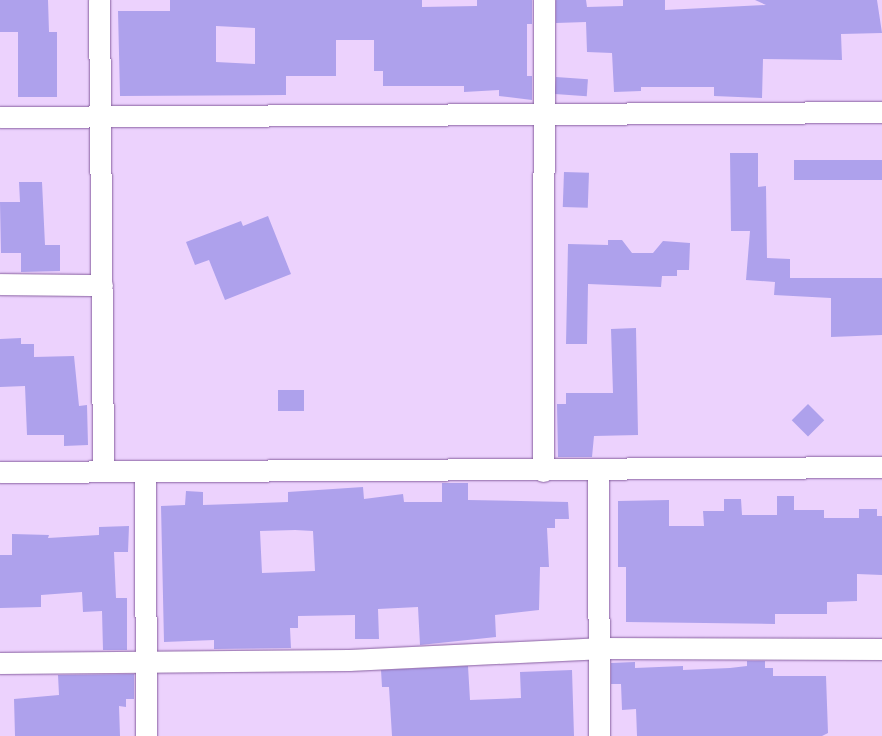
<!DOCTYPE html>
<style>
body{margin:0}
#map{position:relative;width:882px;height:736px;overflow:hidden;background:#ecd2fd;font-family:"Fira Sans Condensed",sans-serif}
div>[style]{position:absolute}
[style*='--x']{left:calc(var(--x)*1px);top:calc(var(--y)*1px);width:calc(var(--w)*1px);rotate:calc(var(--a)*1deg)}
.building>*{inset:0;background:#aea1ec;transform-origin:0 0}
.roads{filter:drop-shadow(0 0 1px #875fa0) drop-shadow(0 0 1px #875fa0)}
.street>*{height:21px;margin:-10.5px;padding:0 10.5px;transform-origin:10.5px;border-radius:10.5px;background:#fff}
span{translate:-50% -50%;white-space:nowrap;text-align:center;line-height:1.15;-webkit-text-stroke:3px #fff;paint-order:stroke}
</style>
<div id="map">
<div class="building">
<i style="clip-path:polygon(0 0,48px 0,49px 32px,57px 32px,57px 97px,18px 97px,18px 32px,0 32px)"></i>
<i style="clip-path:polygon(evenodd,170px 0,422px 0,422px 7px,477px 6px,477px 0,532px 0,532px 24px,527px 24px,527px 76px,532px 76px,532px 100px,499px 96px,499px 90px,464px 92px,464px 86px,383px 86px,383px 71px,374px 71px,374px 40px,336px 40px,336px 76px,286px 76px,286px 95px,120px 96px,118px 11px,170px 11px,170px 0,216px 26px,255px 28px,255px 64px,216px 62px,216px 26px)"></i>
<i style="clip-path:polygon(556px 0,586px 0,587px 7px,623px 6px,623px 0,665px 0,665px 10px,766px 5px,755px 0,877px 0,882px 33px,841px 34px,842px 60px,763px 59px,762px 98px,714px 96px,714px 87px,641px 87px,641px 91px,614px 92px,612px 53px,587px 52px,586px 22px,556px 23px)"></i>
<i style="left:556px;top:77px;width:32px;height:17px;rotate:4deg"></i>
<i style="clip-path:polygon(730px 153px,758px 153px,758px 187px,766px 186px,767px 258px,790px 259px,790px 278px,882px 278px,882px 335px,831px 337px,831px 298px,774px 295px,775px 282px,746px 280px,750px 231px,731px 231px)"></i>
<i style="left:882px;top:160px;width:20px;height:88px;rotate:90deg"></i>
<i style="left:564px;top:172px;width:25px;height:35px;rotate:2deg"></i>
<i style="clip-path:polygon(19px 182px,42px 182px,45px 245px,60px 245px,60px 271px,21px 272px,21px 253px,1px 253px,0 202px,20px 202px)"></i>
<i style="clip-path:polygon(268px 216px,291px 274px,225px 300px,209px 260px,195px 265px,186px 242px,241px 221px,243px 226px)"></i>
<i style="clip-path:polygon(608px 240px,622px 240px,632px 253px,653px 253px,663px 241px,690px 243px,689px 270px,677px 270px,677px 276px,662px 276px,661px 287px,588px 284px,587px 344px,566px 344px,568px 244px,608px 245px)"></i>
<i style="clip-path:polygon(636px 328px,638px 435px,594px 436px,592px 457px,558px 457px,557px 404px,566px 404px,566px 393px,613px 393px,611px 329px)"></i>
<i style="clip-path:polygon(21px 338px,21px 344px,34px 344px,34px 357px,74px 356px,79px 406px,87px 405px,88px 445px,64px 446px,64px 435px,27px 435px,25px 386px,0 387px,0 339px)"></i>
<i style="left:278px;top:390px;width:26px;height:21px"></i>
<i style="left:808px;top:404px;width:23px;height:23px;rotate:45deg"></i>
<i style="clip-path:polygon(evenodd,442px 483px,468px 483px,468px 500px,568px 502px,569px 519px,555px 519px,555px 528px,547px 528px,549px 567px,540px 567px,539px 610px,495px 615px,496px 637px,420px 645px,418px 607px,378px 609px,379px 639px,355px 639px,355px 615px,298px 616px,298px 628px,290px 628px,291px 648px,214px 649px,214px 640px,164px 642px,161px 506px,185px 505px,186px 491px,203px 492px,203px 505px,288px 502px,288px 492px,363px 487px,364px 499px,403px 494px,404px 502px,442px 502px,442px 483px,295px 530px,313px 531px,315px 571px,262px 573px,260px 531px,295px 530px)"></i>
<i style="clip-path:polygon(777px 496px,794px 496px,794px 510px,824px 510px,824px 518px,859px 518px,859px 509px,877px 509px,877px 516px,882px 516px,882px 575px,857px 574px,857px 601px,827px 602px,827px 614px,775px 614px,775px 624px,626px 622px,626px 567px,618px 567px,618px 501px,669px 500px,669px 526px,704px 526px,703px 511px,724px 511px,724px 499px,741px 499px,742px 515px,777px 515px)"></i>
<i style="clip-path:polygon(129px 526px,128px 552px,114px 552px,116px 598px,127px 598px,127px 650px,103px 650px,102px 611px,83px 612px,82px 592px,41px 595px,41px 607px,0 608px,0 555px,12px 555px,12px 534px,49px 535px,48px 538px,99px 535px,99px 527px)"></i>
<i style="clip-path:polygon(747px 661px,765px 661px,765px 668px,773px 668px,773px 676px,826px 676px,828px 733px,822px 736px,637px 736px,636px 709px,622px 710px,621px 684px,611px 684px,611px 663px,635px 662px,635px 668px,683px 666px,683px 670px,730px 668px,747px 666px)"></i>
<i style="clip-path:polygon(468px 666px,470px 700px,521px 698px,520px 672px,572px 670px,574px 736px,392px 736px,389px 687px,382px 687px,381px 670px)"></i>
<i style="clip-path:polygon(134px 674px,134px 699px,126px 699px,126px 707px,119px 706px,120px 736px,15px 736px,14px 699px,59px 695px,58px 675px)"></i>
</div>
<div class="roads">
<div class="street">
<i style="--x:99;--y:0;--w:471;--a:89.5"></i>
<i style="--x:0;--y:117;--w:882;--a:-0.32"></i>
<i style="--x:0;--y:284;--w:102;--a:0.6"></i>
<i style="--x:145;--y:471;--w:265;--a:89.8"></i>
<i style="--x:543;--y:471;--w:471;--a:-89.9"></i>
<i style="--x:598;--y:471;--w:265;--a:89.8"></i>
<i style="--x:0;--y:472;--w:882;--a:-0.32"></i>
<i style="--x:0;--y:663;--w:349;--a:-0.5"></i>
<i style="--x:349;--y:660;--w:250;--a:-2.7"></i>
<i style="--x:599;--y:648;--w:283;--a:0.2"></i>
</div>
</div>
</div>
